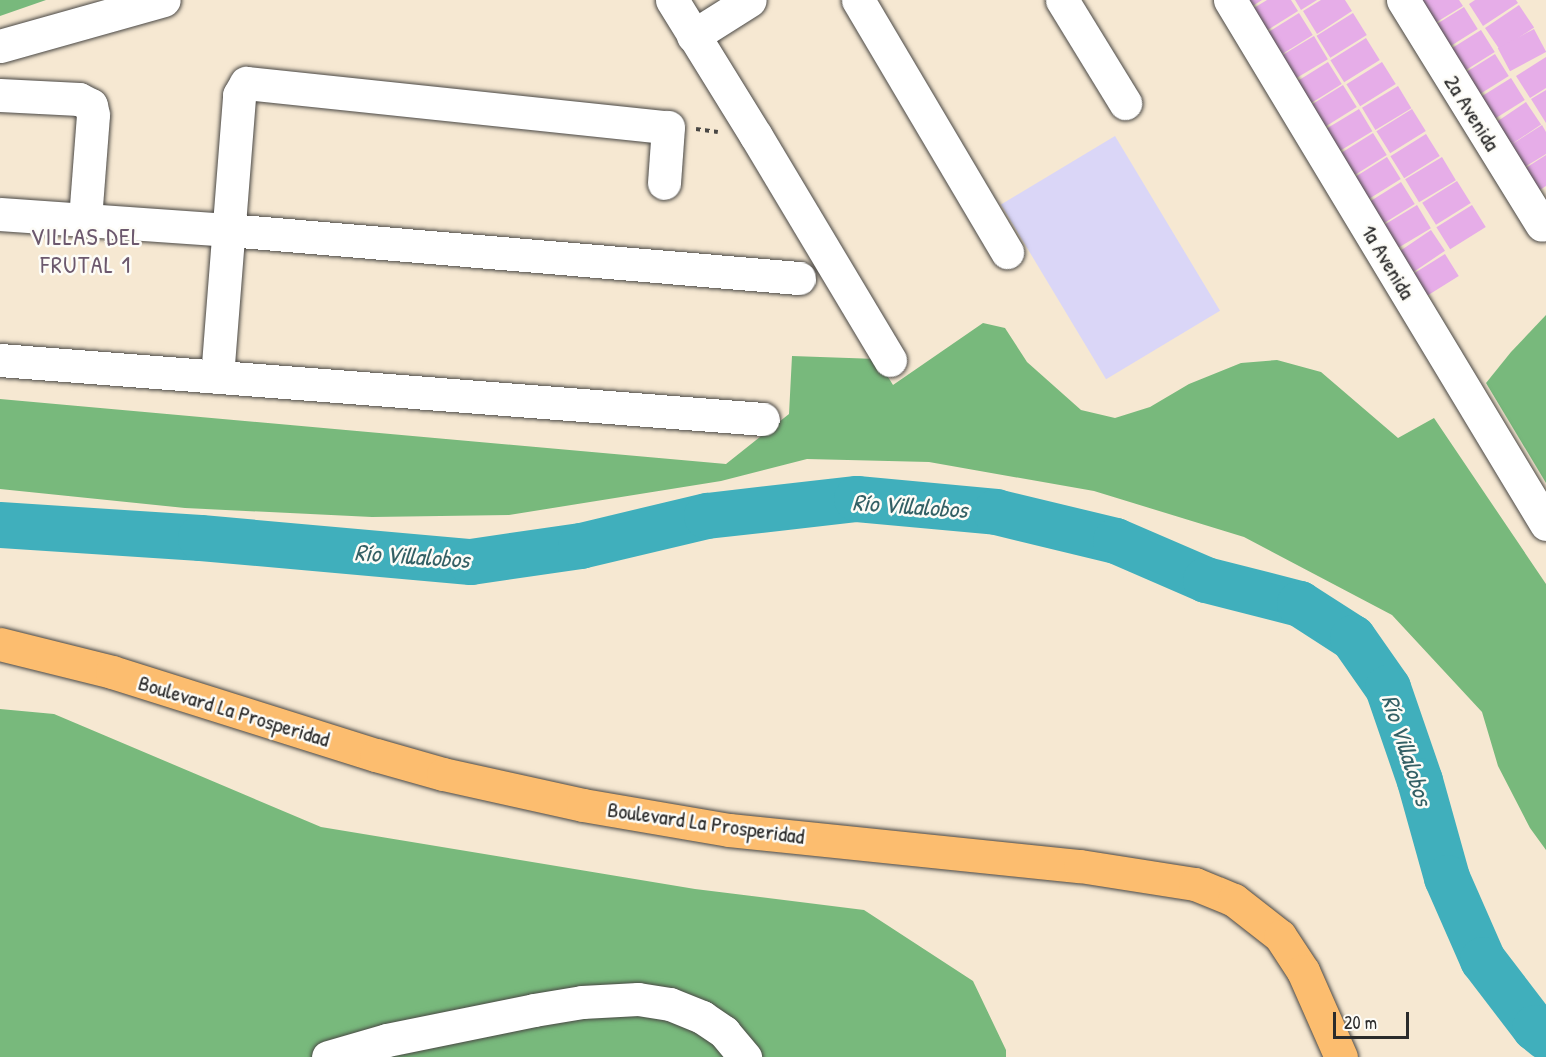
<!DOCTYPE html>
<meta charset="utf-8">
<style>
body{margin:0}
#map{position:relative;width:1546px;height:1057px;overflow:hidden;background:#f6e8d2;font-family:"Patrick Hand",sans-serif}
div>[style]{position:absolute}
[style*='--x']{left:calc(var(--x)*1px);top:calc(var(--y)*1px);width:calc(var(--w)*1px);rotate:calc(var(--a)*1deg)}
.built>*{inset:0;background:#dad6f7;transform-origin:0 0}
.forest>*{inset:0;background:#78b97c}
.river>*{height:46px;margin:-23px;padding:0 23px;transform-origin:23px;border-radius:23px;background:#40afbc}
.building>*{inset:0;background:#e6ade8;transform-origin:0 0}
.path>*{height:4px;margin-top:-2px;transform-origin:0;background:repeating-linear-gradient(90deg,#494744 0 4.5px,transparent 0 9px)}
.roads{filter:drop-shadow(0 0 2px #494744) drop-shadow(0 0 2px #494744)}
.minor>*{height:33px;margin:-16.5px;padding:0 16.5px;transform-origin:16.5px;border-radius:16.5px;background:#fff}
.major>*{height:33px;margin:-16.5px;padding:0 16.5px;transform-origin:16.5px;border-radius:16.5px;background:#fcbd6f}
span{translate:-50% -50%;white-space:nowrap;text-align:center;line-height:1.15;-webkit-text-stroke:5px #fdfcf7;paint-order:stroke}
.street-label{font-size:22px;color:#2b2b2b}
.neighbourhood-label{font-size:24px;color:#6c586d;letter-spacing:1.5px}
.water-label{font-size:24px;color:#336065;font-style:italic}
.scale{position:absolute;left:1333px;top:1012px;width:76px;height:27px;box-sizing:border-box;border:3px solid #2b2b2b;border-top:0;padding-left:8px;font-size:18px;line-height:21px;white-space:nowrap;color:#2b2b2b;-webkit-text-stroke:4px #fdfcf7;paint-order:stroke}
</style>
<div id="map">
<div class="built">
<i style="left:1115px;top:136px;width:204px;height:133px;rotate:59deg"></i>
</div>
<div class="forest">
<i style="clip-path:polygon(0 0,46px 0,0 16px)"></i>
<i style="clip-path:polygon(1546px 315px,1546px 483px,1486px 383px,1511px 352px)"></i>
<i style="clip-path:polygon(983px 323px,1005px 328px,1027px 362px,1081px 410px,1115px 418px,1150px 407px,1189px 384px,1241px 363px,1277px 360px,1321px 372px,1398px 438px,1434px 418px,1546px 584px,1546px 850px,1530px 828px,1498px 766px,1482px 712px,1392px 615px,1244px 537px,1094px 491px,929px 462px,807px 459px,721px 481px,509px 515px,372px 517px,185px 508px,0 489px,0 399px,726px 464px,789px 414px,792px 356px,877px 359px,893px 385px)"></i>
<i style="clip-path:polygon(0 709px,54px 714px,321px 827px,695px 889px,864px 910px,973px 981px,1006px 1050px,1006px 1057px,0 1057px)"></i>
</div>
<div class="river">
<i style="--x:0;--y:525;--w:201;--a:3.7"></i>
<i style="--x:201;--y:538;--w:271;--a:5.1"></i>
<i style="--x:471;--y:562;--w:111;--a:-8.3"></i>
<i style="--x:581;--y:546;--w:130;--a:-13.4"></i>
<i style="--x:707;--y:516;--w:151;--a:-6.5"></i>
<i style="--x:857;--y:499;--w:140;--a:5.3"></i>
<i style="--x:996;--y:512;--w:123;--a:13.6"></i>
<i style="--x:1116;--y:541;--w:98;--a:23.4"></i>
<i style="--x:1206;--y:580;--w:97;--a:14.3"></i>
<i style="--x:1300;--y:604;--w:63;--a:32.7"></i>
<i style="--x:1353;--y:638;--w:61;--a:55"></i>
<i style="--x:1388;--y:688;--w:98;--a:71"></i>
<i style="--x:1420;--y:781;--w:101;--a:74.4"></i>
<i style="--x:1447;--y:878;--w:90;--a:66.3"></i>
<i style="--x:1483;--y:960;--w:86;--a:52.6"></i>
<i style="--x:1535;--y:1028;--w:14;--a:39"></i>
</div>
<div class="building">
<i style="clip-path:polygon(1242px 0,1262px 0,1248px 9px)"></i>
<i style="clip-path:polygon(1267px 0,1291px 0,1298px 11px,1263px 33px,1249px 11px)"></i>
<i style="clip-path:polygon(1295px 0,1317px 0,1301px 10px)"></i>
<i style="clip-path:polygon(1321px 0,1345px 0,1352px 11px,1317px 34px,1303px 11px)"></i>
<i style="clip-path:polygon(1423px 0,1459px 0,1463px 6px,1427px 28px,1413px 6px)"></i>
<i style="clip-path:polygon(1475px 0,1516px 0,1518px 3px,1483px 26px,1469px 4px)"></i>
<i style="left:1519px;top:5px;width:27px;height:41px;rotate:56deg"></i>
<i style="left:1464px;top:7px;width:26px;height:42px;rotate:58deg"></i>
<i style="left:1299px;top:13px;width:26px;height:41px;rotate:58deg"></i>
<i style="left:1353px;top:13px;width:26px;height:43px;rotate:58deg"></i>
<i style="left:1534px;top:29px;width:26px;height:41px;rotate:62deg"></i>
<i style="left:1481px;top:30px;width:26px;height:42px;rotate:58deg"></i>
<i style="left:1314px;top:36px;width:27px;height:43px;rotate:59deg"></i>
<i style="left:1366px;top:38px;width:26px;height:42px;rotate:58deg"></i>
<i style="left:1495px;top:54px;width:26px;height:41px;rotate:58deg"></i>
<i style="clip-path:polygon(1546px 57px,1546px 88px,1530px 98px,1516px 76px)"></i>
<i style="left:1328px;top:62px;width:26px;height:42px;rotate:58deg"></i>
<i style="left:1382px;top:62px;width:26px;height:42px;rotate:58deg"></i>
<i style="left:1511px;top:78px;width:26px;height:41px;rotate:58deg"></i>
<i style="left:1343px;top:85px;width:26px;height:42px;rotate:58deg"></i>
<i style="left:1398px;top:86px;width:26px;height:42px;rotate:59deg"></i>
<i style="clip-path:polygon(1546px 90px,1546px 123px,1531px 99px)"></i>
<i style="left:1526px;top:102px;width:27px;height:41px;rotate:56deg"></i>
<i style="left:1359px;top:109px;width:26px;height:42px;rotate:59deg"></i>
<i style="left:1412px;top:109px;width:26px;height:42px;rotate:58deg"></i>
<i style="clip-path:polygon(1542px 125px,1546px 132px,1546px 154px,1520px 170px,1506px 148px)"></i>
<i style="left:1373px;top:133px;width:26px;height:41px;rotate:58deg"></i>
<i style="left:1426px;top:134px;width:26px;height:42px;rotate:58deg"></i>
<i style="clip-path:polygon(1546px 155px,1546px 186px,1535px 193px,1521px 171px)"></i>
<i style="left:1387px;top:157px;width:26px;height:42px;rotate:58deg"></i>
<i style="left:1442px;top:157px;width:27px;height:43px;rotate:59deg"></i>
<i style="left:1457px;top:181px;width:26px;height:41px;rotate:58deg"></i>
<i style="left:1401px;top:182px;width:26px;height:41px;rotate:58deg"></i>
<i style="left:1417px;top:205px;width:27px;height:42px;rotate:59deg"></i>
<i style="left:1472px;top:205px;width:26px;height:42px;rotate:58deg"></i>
<i style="left:1431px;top:230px;width:25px;height:41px;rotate:56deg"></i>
<i style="left:1445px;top:254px;width:26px;height:42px;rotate:58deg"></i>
</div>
<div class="path">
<i style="--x:696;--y:129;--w:22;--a:8"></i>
</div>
<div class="roads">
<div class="minor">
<i style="--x:672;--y:0;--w:160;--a:58.3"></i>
<i style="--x:756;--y:136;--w:261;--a:59.1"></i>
<i style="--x:858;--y:0;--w:293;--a:59.4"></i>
<i style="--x:1062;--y:0;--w:121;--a:58.5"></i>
<i style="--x:1230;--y:0;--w:612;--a:58.91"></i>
<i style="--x:1403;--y:0;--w:264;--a:58.3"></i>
<i style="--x:693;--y:36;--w:67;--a:-32.3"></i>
<i style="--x:0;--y:46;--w:170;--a:-15.7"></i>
<i style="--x:0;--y:95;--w:79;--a:2.9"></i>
<i style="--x:79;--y:99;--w:13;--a:27"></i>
<i style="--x:91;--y:105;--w:10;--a:79"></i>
<i style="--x:93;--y:115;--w:104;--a:94.4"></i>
<i style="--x:0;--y:214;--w:229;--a:4"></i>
<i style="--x:228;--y:230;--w:573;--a:4.81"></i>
<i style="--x:0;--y:360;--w:765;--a:4.42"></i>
<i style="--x:217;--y:377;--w:283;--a:-85.5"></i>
<i style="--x:239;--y:95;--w:14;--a:-60"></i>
<i style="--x:246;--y:83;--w:424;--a:6"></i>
<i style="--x:668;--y:127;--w:56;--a:94.1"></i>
<i style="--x:328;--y:1057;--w:61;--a:-16.1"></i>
<i style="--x:387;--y:1040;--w:150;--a:-11.5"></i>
<i style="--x:534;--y:1010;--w:49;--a:-9.5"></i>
<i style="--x:582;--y:1002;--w:56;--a:-3.1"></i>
<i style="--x:638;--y:999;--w:32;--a:9"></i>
<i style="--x:670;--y:1004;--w:35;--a:22"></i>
<i style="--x:702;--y:1017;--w:27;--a:34"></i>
<i style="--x:724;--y:1032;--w:33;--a:50"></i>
</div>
<div class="major">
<i style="--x:0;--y:644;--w:115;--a:14"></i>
<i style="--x:112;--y:672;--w:277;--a:17.5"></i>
<i style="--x:376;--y:755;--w:70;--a:15.8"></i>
<i style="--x:443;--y:774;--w:143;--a:12.5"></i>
<i style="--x:583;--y:805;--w:148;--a:9.7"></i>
<i style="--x:729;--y:830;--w:353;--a:5.9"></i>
<i style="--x:1080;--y:866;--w:116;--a:8.9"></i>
<i style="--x:1195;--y:884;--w:42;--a:22.3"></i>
<i style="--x:1234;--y:900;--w:58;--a:38"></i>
<i style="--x:1280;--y:936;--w:42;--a:56.7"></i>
<i style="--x:1303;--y:971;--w:94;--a:66.2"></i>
</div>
</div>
<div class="street-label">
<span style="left:1472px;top:113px;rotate:58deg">2a Avenida</span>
<span style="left:1388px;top:262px;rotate:59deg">1a Avenida</span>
<span style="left:234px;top:711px;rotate:17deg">Boulevard La Prosperidad</span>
<span style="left:706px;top:823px;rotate:8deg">Boulevard La Prosperidad</span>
</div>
<div class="neighbourhood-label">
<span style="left:86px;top:251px">VILLAS DEL<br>FRUTAL 1</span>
</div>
<div class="water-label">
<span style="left:910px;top:506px;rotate:4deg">Río Villalobos</span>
<span style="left:412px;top:556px;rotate:4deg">Río Villalobos</span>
<span style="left:1407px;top:750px;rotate:72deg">Río Villalobos</span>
</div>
<div class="scale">20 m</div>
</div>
